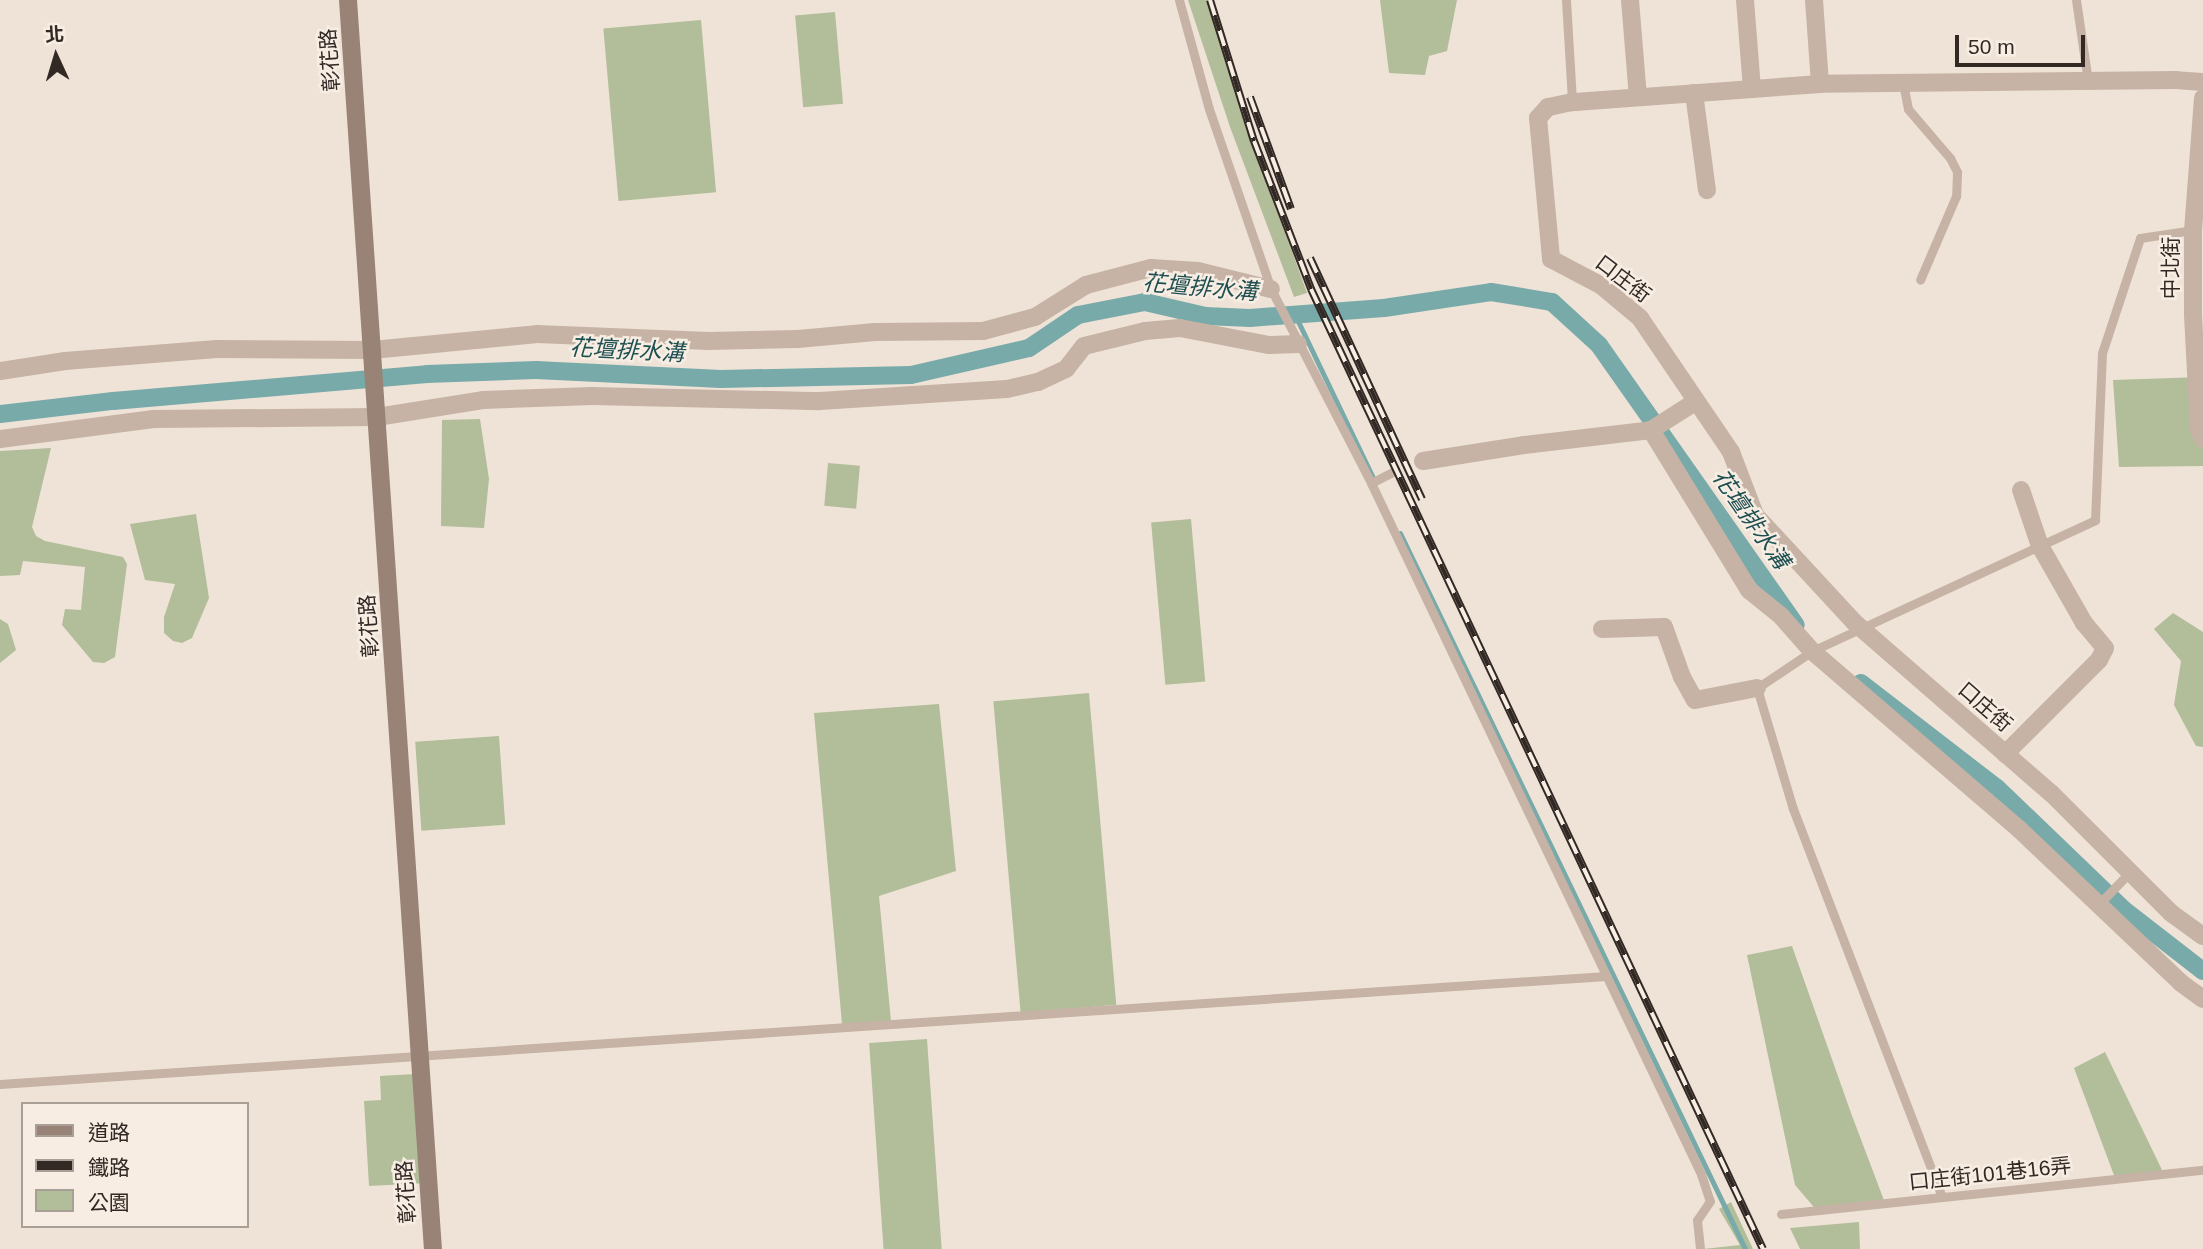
<!DOCTYPE html>
<meta charset="utf-8">
<style>
body{margin:0}
#map{position:relative;width:2203px;height:1249px;overflow:hidden;background:#efe3d7;font-family:Helvetica,"Noto Sans TC",sans-serif}
div>[style]{position:absolute}
[style*='--x']{left:calc(var(--x)*1px);top:calc(var(--y)*1px);width:calc(var(--w)*1px);rotate:calc(var(--a)*1deg)}
.green>*{inset:0;background:#b2bd99;transform-origin:0 0}
.stream>*{height:5px;margin:-2.5px;padding:0 2.5px;transform-origin:2.5px;border-radius:2.5px;background:#78aaaa}
.canal>*{height:18px;margin:-9px;padding:0 9px;transform-origin:9px;border-radius:9px;background:#78aaaa}
.lane>*{height:9px;margin:-4.5px;padding:0 4.5px;transform-origin:4.5px;border-radius:4.5px;background:#c6b3a5}
.street>*{height:18px;margin:-9px;padding:0 9px;transform-origin:9px;border-radius:9px;background:#c6b3a5}
.secondary>*{height:18px;margin:-9px;padding:0 9px;transform-origin:9px;border-radius:9px;background:#998276}
.rail>*{height:8px;margin-top:-4px;transform-origin:0;background:repeating-linear-gradient(90deg,#f7ede3 0 16px,#322925 0 32px);box-sizing:border-box;border-block:2px solid #322925}
span{translate:-50% -50%;white-space:nowrap;text-align:center;line-height:1.15;-webkit-text-stroke:5px #f7ede3;paint-order:stroke}
.street-label{font-size:21px;color:#322925}
.water-label{font-size:23px;color:#1e4f51;font-style:italic}
.legend{position:absolute;left:21px;top:1102px;width:228px;height:126px;box-sizing:border-box;background:#f7ede3;border:2px solid #a89f97;margin:0;padding:9px 12px;list-style:none;font-size:21px;color:#322925}
.legend li{display:flex;align-items:center;gap:14px;height:35px}
.legend b{width:35px;border:2px solid #a89f97}
.north{position:absolute;left:21px;top:21px;width:70px;height:70px;-webkit-text-stroke:5px #f7ede3;paint-order:stroke;rotate:356deg;font-size:19px;font-weight:700;line-height:28px;text-align:center;color:#322925}
.north::after{content:'';display:block;margin:auto;width:24px;height:32px;background:#322925;clip-path:polygon(50% 0,100% 100%,50% 72%,0 100%)}
.scale{position:absolute;left:1955px;top:35px;width:130px;height:32px;box-sizing:border-box;border:4px solid #322925;border-top:0;padding-left:9px;font-size:21px;line-height:24px;white-space:nowrap;color:#322925;-webkit-text-stroke:5px #f7ede3;paint-order:stroke}
</style>
<div id="map">
<div class="green">
<i style="clip-path:polygon(1188px 0,1209px 0,1240px 106px,1307px 293px,1294px 297px,1230px 127px)"></i>
<i style="clip-path:polygon(1380px 0,1457px 0,1447px 51px,1429px 56px,1425px 75px,1389px 73px)"></i>
<i style="left:835px;top:12px;width:92px;height:40px;rotate:85deg"></i>
<i style="left:701px;top:20px;width:173px;height:98px;rotate:85deg"></i>
<i style="clip-path:polygon(2203px 369px,2203px 466px,2119px 467px,2113px 380px,2202px 377px)"></i>
<i style="clip-path:polygon(480px 419px,489px 479px,484px 528px,441px 526px,442px 420px)"></i>
<i style="clip-path:polygon(51px 448px,32px 527px,36px 536px,45px 541px,123px 557px,127px 564px,115px 657px,104px 663px,93px 662px,62px 625px,65px 609px,81px 610px,85px 567px,23px 561px,20px 575px,0 576px,0 451px)"></i>
<i style="left:828px;top:463px;width:32px;height:43px;rotate:5deg"></i>
<i style="clip-path:polygon(196px 514px,209px 598px,192px 638px,182px 643px,173px 641px,164px 633px,164px 617px,175px 584px,145px 580px,130px 524px)"></i>
<i style="left:1191px;top:519px;width:163px;height:40px;rotate:85deg"></i>
<i style="clip-path:polygon(2173px 613px,2203px 632px,2203px 747px,2196px 746px,2174px 705px,2181px 661px,2154px 629px)"></i>
<i style="clip-path:polygon(0 619px,8px 624px,16px 650px,0 663px)"></i>
<i style="left:1089px;top:693px;width:313px;height:96px;rotate:85deg"></i>
<i style="clip-path:polygon(939px 704px,956px 871px,879px 896px,891px 1021px,842px 1024px,814px 713px)"></i>
<i style="left:499px;top:736px;width:89px;height:84px;rotate:86deg"></i>
<i style="clip-path:polygon(1792px 946px,1851px 1113px,1885px 1203px,1819px 1213px,1795px 1185px,1747px 955px)"></i>
<i style="left:927px;top:1039px;width:211px;height:58px;rotate:86deg"></i>
<i style="clip-path:polygon(2105px 1052px,2163px 1172px,2115px 1178px,2074px 1068px)"></i>
<i style="clip-path:polygon(415px 1074px,427px 1183px,369px 1186px,364px 1101px,381px 1100px,380px 1076px)"></i>
<i style="clip-path:polygon(1731px 1202px,1753px 1249px,1703px 1249px,1740px 1245px,1719px 1209px)"></i>
<i style="clip-path:polygon(1859px 1222px,1860px 1249px,1800px 1249px,1790px 1228px)"></i>
</div>
<div class="stream">
<i style="--x:1295;--y:315;--w:183;--a:64.4"></i>
<i style="--x:1400;--y:533;--w:795;--a:64.27"></i>
</div>
<div class="canal">
<i style="--x:0;--y:414;--w:114;--a:-6.6"></i>
<i style="--x:113;--y:401;--w:315;--a:-4.9"></i>
<i style="--x:427;--y:374;--w:109;--a:-2.1"></i>
<i style="--x:536;--y:370;--w:185;--a:2.8"></i>
<i style="--x:721;--y:379;--w:190;--a:-1.2"></i>
<i style="--x:911;--y:375;--w:121;--a:-12.9"></i>
<i style="--x:1029;--y:348;--w:59;--a:-34"></i>
<i style="--x:1078;--y:315;--w:68;--a:-11"></i>
<i style="--x:1145;--y:302;--w:62;--a:13.1"></i>
<i style="--x:1205;--y:316;--w:45;--a:2.5"></i>
<i style="--x:1250;--y:318;--w:134;--a:-4.3"></i>
<i style="--x:1384;--y:308;--w:108;--a:-8.5"></i>
<i style="--x:1491;--y:292;--w:62;--a:9.3"></i>
<i style="--x:1552;--y:302;--w:64;--a:42.5"></i>
<i style="--x:1599;--y:345;--w:342;--a:54.9"></i>
<i style="--x:1861;--y:683;--w:172;--a:37.7"></i>
<i style="--x:1997;--y:788;--w:175;--a:43.8"></i>
<i style="--x:2123;--y:909;--w:101;--a:37.8"></i>
</div>
<div class="lane">
<i style="--x:1179;--y:0;--w:113;--a:74.6"></i>
<i style="--x:1209;--y:109;--w:190;--a:71"></i>
<i style="--x:1271;--y:289;--w:218;--a:62.7"></i>
<i style="--x:1371;--y:483;--w:766;--a:64.47"></i>
<i style="--x:1701;--y:1174;--w:28;--a:72"></i>
<i style="--x:1710;--y:1201;--w:23;--a:124"></i>
<i style="--x:1697;--y:1220;--w:29;--a:84"></i>
<i style="--x:1566;--y:0;--w:102;--a:86.6"></i>
<i style="--x:2076;--y:0;--w:82;--a:81.6"></i>
<i style="--x:1903;--y:83;--w:26;--a:79"></i>
<i style="--x:1908;--y:109;--w:65;--a:49.4"></i>
<i style="--x:1950;--y:158;--w:16;--a:63"></i>
<i style="--x:1957;--y:172;--w:24;--a:92"></i>
<i style="--x:1956;--y:196;--w:91;--a:113.2"></i>
<i style="--x:1371;--y:483;--w:27;--a:-27"></i>
<i style="--x:2098;--y:905;--w:47;--a:-45.9"></i>
<i style="--x:0;--y:1084;--w:1610;--a:-3.85"></i>
<i style="--x:1942;--y:1197;--w:416;--a:-111"></i>
<i style="--x:1793;--y:809;--w:126;--a:-106.6"></i>
<i style="--x:1757;--y:688;--w:66;--a:-33.9"></i>
<i style="--x:1812;--y:651;--w:312;--a:-24.8"></i>
<i style="--x:2095;--y:520;--w:167;--a:-87.6"></i>
<i style="--x:2102;--y:353;--w:121;--a:-71.7"></i>
<i style="--x:2140;--y:238;--w:54;--a:-8.6"></i>
<i style="--x:1781;--y:1214;--w:424;--a:-6"></i>
</div>
<div class="street">
<i style="--x:1630;--y:0;--w:97;--a:85.3"></i>
<i style="--x:1745;--y:0;--w:89;--a:85.5"></i>
<i style="--x:1814;--y:0;--w:84;--a:85.9"></i>
<i style="--x:2203;--y:82;--w:27;--a:-176"></i>
<i style="--x:2176;--y:80;--w:356;--a:179.4"></i>
<i style="--x:1820;--y:84;--w:249;--a:175.8"></i>
<i style="--x:1572;--y:102;--w:25;--a:168"></i>
<i style="--x:1548;--y:107;--w:15;--a:132"></i>
<i style="--x:1538;--y:118;--w:142;--a:84.7"></i>
<i style="--x:1551;--y:259;--w:58;--a:27.9"></i>
<i style="--x:1602;--y:286;--w:50;--a:40.1"></i>
<i style="--x:1640;--y:318;--w:162;--a:55.8"></i>
<i style="--x:1731;--y:452;--w:67;--a:69.1"></i>
<i style="--x:1755;--y:515;--w:146;--a:47.2"></i>
<i style="--x:1854;--y:622;--w:261;--a:41"></i>
<i style="--x:2051;--y:793;--w:170;--a:45"></i>
<i style="--x:2171;--y:913;--w:39;--a:36"></i>
<i style="--x:1694;--y:93;--w:98;--a:82.4"></i>
<i style="--x:2203;--y:98;--w:132;--a:94.3"></i>
<i style="--x:2193;--y:230;--w:85;--a:90"></i>
<i style="--x:2193;--y:315;--w:114;--a:87"></i>
<i style="--x:2199;--y:429;--w:11;--a:68"></i>
<i style="--x:0;--y:371;--w:66;--a:-8.7"></i>
<i style="--x:65;--y:361;--w:152;--a:-4.5"></i>
<i style="--x:217;--y:349;--w:155;--a:0.4"></i>
<i style="--x:372;--y:350;--w:166;--a:-5.5"></i>
<i style="--x:537;--y:334;--w:172;--a:2.3"></i>
<i style="--x:709;--y:341;--w:89;--a:-1.3"></i>
<i style="--x:798;--y:339;--w:77;--a:-5.2"></i>
<i style="--x:875;--y:332;--w:108;--a:-0.5"></i>
<i style="--x:983;--y:331;--w:54;--a:-15.1"></i>
<i style="--x:1035;--y:317;--w:60;--a:-32.1"></i>
<i style="--x:1086;--y:285;--w:67;--a:-14.7"></i>
<i style="--x:1151;--y:268;--w:47;--a:3.7"></i>
<i style="--x:1198;--y:271;--w:75;--a:13.9"></i>
<i style="--x:1651;--y:430;--w:188;--a:58.5"></i>
<i style="--x:1749;--y:590;--w:41;--a:39.1"></i>
<i style="--x:1781;--y:616;--w:47;--a:48.5"></i>
<i style="--x:1812;--y:651;--w:273;--a:40.7"></i>
<i style="--x:2019;--y:829;--w:224;--a:43.5"></i>
<i style="--x:2181;--y:983;--w:27;--a:36"></i>
<i style="--x:0;--y:439;--w:155;--a:-7.4"></i>
<i style="--x:154;--y:419;--w:223;--a:-0.5"></i>
<i style="--x:377;--y:417;--w:107;--a:-9.1"></i>
<i style="--x:483;--y:400;--w:109;--a:-2.1"></i>
<i style="--x:592;--y:396;--w:228;--a:1.3"></i>
<i style="--x:820;--y:401;--w:187;--a:-3.7"></i>
<i style="--x:1007;--y:389;--w:32;--a:-13"></i>
<i style="--x:1038;--y:382;--w:31;--a:-25"></i>
<i style="--x:1066;--y:369;--w:29;--a:-52"></i>
<i style="--x:1084;--y:346;--w:63;--a:-13.8"></i>
<i style="--x:1145;--y:331;--w:35;--a:-5"></i>
<i style="--x:1180;--y:328;--w:91;--a:10.8"></i>
<i style="--x:1269;--y:345;--w:29;--a:-2"></i>
<i style="--x:1423;--y:461;--w:102;--a:-9"></i>
<i style="--x:1524;--y:445;--w:128;--a:-6.7"></i>
<i style="--x:1651;--y:430;--w:52;--a:-32.5"></i>
<i style="--x:1602;--y:629;--w:62;--a:-1.8"></i>
<i style="--x:1664;--y:627;--w:53;--a:70.2"></i>
<i style="--x:1682;--y:677;--w:26;--a:61"></i>
<i style="--x:1695;--y:700;--w:63;--a:-11"></i>
<i style="--x:2005;--y:754;--w:133;--a:-45"></i>
<i style="--x:2099;--y:660;--w:13;--a:-63"></i>
<i style="--x:2105;--y:648;--w:33;--a:-130"></i>
<i style="--x:2084;--y:623;--w:89;--a:-119.7"></i>
<i style="--x:2040;--y:546;--w:59;--a:-108.7"></i>
</div>
<div class="secondary">
<i style="--x:348;--y:0;--w:1252;--a:86.11"></i>
</div>
<div class="rail">
<i style="--x:1210;--y:0;--w:148;--a:72.7"></i>
<i style="--x:1254;--y:141;--w:159;--a:68.9"></i>
<i style="--x:1311;--y:289;--w:1061;--a:64.79"></i>
<i style="--x:1250;--y:97;--w:119;--a:69.9"></i>
<i style="--x:1310;--y:258;--w:266;--a:65.1"></i>
</div>
<div class="street-label">
<span style="left:330px;top:60px;rotate:-94deg">彰花路</span>
<span style="left:2171px;top:268px;rotate:-90deg">中北街</span>
<span style="left:1623px;top:279px;rotate:37deg">口庄街</span>
<span style="left:369px;top:626px;rotate:-94deg">彰花路</span>
<span style="left:1985px;top:707px;rotate:41deg">口庄街</span>
<span style="left:1990px;top:1174px;rotate:-6deg">口庄街101巷16弄</span>
<span style="left:406px;top:1192px;rotate:-94deg">彰花路</span>
</div>
<div class="water-label">
<span style="left:1200px;top:287px;rotate:5deg">花壇排水溝</span>
<span style="left:627px;top:350px;rotate:3deg">花壇排水溝</span>
<span style="left:1751px;top:519px;rotate:55deg">花壇排水溝</span>
</div>
<ul class="legend">
<li><b style="height:9px;background:#998276"></b>道路</li>
<li><b style="height:9px;background:#322925"></b>鐵路</li>
<li><b style="height:19px;background:#b2bd99"></b>公園</li>
</ul>
<div class="north">北</div>
<div class="scale">50 m</div>
</div>
